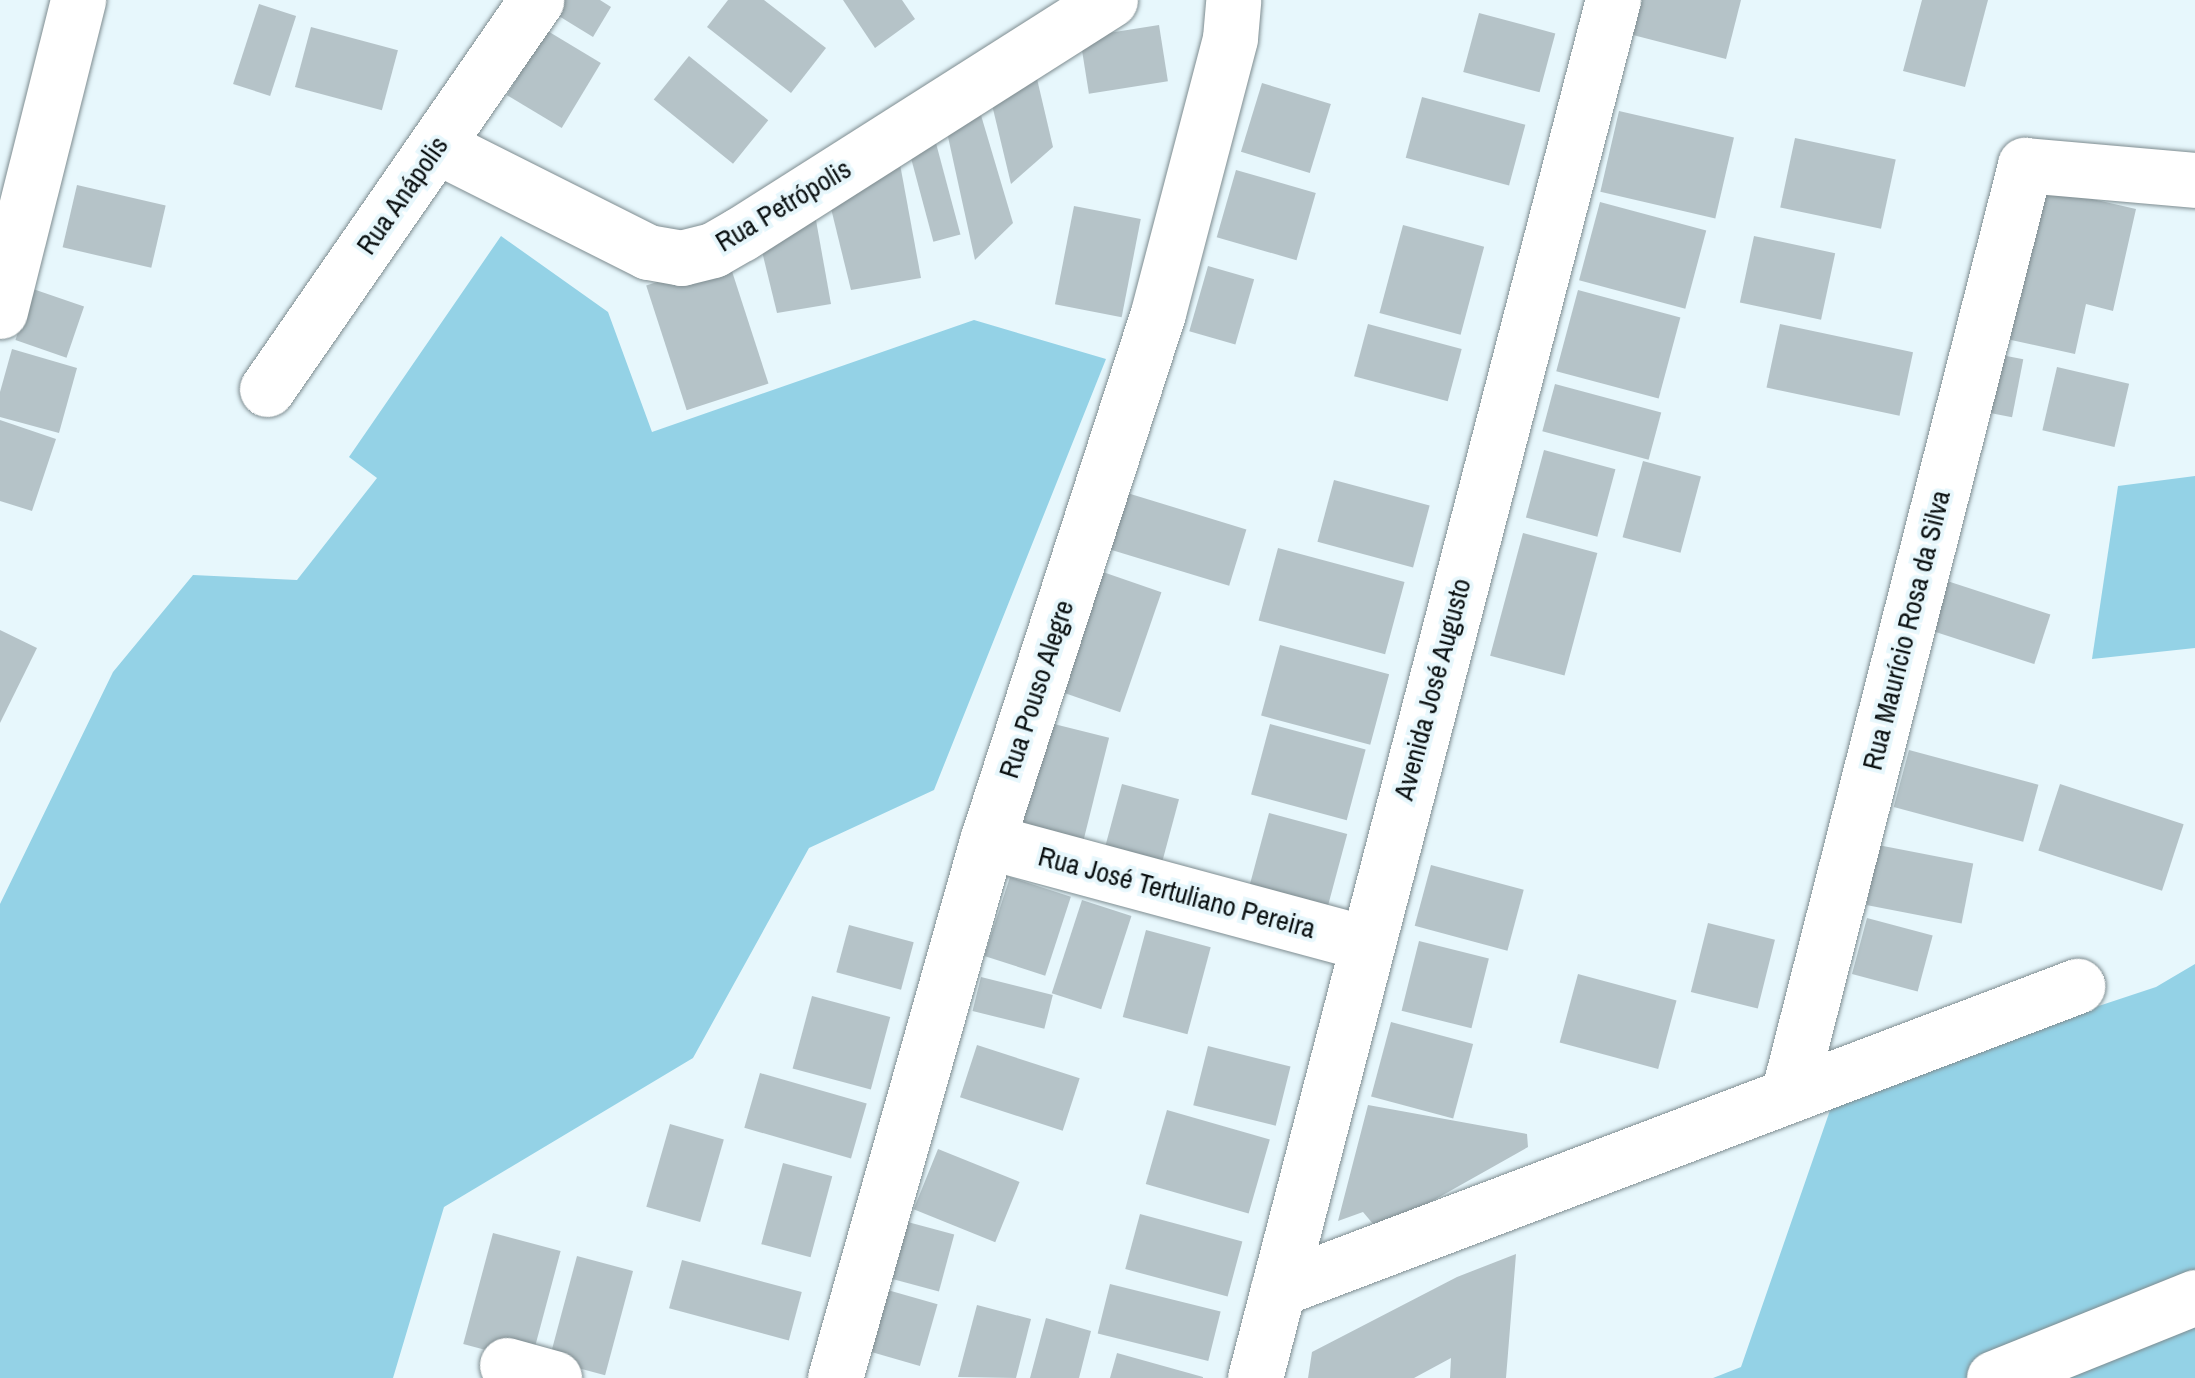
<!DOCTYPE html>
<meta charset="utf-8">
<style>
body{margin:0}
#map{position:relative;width:2195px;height:1378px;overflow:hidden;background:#e7f7fc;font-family:"Archivo Narrow",sans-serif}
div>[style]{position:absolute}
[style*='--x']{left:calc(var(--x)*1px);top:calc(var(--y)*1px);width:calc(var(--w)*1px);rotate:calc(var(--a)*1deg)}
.green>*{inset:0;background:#94d2e6}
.building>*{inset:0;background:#b5c3c8;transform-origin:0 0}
.roads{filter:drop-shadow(0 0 2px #7e8c90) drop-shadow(0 0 2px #7e8c90)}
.street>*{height:55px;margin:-27.5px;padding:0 27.5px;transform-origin:27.5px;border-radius:27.5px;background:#fff}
span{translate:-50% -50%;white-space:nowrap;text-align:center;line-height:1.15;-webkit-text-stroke:8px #e7f7fc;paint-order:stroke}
.street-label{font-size:28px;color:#0c1213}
</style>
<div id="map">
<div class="green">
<i style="clip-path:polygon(501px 236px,608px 312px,652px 432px,974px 320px,1106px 359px,934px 790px,809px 848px,693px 1058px,444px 1207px,393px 1378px,0 1378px,0 904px,113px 672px,193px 575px,297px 580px,377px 478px,349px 457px)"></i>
<i style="clip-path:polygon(2195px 476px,2195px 648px,2092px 659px,2118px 486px)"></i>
<i style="clip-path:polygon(2195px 964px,2195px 1378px,1713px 1378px,1741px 1367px,1836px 1093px,2156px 987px)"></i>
</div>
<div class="building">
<i style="clip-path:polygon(555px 0,600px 0,611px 7px,593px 37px,549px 10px)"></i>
<i style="clip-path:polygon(728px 0,764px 0,826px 48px,791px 93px,707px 27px)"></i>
<i style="clip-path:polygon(843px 0,902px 0,915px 19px,875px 48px)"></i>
<i style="clip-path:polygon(1642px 0,1741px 0,1726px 59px,1633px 35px)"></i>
<i style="clip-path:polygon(1922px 0,1988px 0,1965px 87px,1903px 71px)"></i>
<i style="left:259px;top:4px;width:39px;height:84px;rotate:18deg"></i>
<i style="left:1479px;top:13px;width:79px;height:61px;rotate:15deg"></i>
<i style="left:1159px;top:25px;width:57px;height:80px;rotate:81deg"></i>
<i style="left:311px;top:27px;width:90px;height:62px;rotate:15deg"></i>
<i style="left:546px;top:30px;width:64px;height:76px;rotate:31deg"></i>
<i style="left:689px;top:56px;width:102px;height:56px;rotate:39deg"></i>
<i style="clip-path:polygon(1034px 66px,1053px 147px,1011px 184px,988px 88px)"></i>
<i style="left:1262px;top:83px;width:72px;height:72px;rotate:17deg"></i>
<i style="clip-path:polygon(975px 95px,1013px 223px,975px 260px,943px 114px)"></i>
<i style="left:1422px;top:97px;width:107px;height:63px;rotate:15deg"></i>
<i style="left:1619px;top:111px;width:118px;height:83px;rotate:13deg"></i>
<i style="left:933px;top:132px;width:106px;height:28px;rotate:75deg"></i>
<i style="clip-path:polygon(895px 137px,921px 278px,851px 290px,826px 188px)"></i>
<i style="left:1795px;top:138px;width:103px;height:71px;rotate:12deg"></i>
<i style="left:1236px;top:170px;width:83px;height:70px;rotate:16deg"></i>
<i style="clip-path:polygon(2027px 184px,2136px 209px,2113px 311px,2086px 304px,2075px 354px,1993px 336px)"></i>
<i style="left:77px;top:185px;width:91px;height:64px;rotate:13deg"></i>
<i style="clip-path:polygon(812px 198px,831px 304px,777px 313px,758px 235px)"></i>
<i style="left:1600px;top:202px;width:110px;height:81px;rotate:15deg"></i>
<i style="left:1074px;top:206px;width:68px;height:100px;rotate:11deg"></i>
<i style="left:1403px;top:225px;width:84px;height:91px;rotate:15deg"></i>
<i style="left:1754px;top:236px;width:83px;height:68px;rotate:12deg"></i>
<i style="left:728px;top:259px;width:131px;height:86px;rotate:72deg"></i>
<i style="left:1208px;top:266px;width:48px;height:68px;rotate:16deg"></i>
<i style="left:33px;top:289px;width:54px;height:54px;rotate:19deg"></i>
<i style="left:1578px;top:290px;width:106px;height:84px;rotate:15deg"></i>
<i style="left:1368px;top:324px;width:97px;height:54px;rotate:15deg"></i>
<i style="left:1780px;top:324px;width:136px;height:65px;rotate:12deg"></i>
<i style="clip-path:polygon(12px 349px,77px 368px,59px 433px,0 417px,0 392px)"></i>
<i style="left:1986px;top:352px;width:38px;height:59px;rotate:11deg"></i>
<i style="left:2057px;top:367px;width:74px;height:65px;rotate:13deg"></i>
<i style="left:1555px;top:384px;width:110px;height:49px;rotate:15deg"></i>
<i style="clip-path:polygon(0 420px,56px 439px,32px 511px,0 501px)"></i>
<i style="left:1544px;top:450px;width:74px;height:70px;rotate:15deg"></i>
<i style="left:1643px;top:461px;width:60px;height:79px;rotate:15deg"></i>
<i style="left:1334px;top:480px;width:99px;height:64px;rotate:15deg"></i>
<i style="left:1124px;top:492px;width:128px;height:59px;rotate:17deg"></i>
<i style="left:1523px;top:533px;width:77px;height:127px;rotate:15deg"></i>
<i style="left:1278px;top:548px;width:131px;height:75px;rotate:15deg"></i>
<i style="left:1100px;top:571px;width:65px;height:127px;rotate:19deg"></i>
<i style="left:1941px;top:579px;width:115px;height:52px;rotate:18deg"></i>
<i style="clip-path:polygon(0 630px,37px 648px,0 723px)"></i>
<i style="left:1280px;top:645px;width:113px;height:73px;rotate:15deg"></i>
<i style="left:1046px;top:722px;width:65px;height:106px;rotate:14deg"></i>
<i style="left:1270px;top:724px;width:99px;height:73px;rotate:15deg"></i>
<i style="left:1909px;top:750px;width:134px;height:59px;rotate:15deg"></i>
<i style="left:1122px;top:784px;width:59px;height:66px;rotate:15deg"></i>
<i style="left:2060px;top:784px;width:130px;height:70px;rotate:18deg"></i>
<i style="left:1269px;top:813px;width:81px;height:77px;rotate:15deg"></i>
<i style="left:1878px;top:845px;width:97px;height:61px;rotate:11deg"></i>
<i style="left:1431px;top:865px;width:96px;height:63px;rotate:15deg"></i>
<i style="left:1010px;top:877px;width:64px;height:83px;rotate:18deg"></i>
<i style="left:1082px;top:900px;width:52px;height:98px;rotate:18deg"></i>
<i style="left:1867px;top:918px;width:68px;height:58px;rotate:15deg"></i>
<i style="left:1708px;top:923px;width:69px;height:71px;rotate:14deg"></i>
<i style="left:849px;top:925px;width:67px;height:49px;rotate:15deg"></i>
<i style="left:1146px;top:930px;width:67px;height:90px;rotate:15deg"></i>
<i style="left:1419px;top:941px;width:72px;height:72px;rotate:14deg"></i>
<i style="left:1578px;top:974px;width:102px;height:71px;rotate:15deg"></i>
<i style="left:981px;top:977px;width:74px;height:35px;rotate:14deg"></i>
<i style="left:812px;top:996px;width:81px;height:75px;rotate:15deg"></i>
<i style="left:1391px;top:1022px;width:85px;height:77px;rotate:15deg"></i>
<i style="left:977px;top:1045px;width:108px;height:55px;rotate:18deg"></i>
<i style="left:1208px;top:1046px;width:85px;height:61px;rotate:14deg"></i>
<i style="left:760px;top:1073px;width:111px;height:57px;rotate:16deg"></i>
<i style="clip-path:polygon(1368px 1105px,1527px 1134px,1528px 1147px,1379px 1231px,1363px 1212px,1338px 1221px)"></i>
<i style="left:1167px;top:1110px;width:107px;height:77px;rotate:16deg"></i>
<i style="left:670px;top:1124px;width:56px;height:86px;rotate:16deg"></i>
<i style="left:938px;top:1149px;width:88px;height:65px;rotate:22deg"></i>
<i style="left:783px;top:1163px;width:51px;height:84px;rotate:15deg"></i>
<i style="left:1140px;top:1214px;width:106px;height:57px;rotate:15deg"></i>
<i style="left:904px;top:1221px;width:52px;height:59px;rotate:15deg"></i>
<i style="left:493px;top:1233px;width:70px;height:115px;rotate:15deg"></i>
<i style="clip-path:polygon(1516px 1254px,1506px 1378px,1450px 1378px,1451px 1358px,1414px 1378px,1308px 1378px,1312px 1352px,1457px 1277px)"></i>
<i style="left:577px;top:1256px;width:58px;height:108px;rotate:15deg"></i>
<i style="left:682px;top:1260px;width:124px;height:50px;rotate:15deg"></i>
<i style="left:1110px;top:1284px;width:114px;height:51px;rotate:14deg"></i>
<i style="left:877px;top:1287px;width:63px;height:64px;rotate:16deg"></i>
<i style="clip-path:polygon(977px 1305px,1031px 1319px,1016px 1378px,958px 1377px)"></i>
<i style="clip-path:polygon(1046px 1318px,1091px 1331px,1079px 1378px,1030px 1378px)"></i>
<i style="clip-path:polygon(1117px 1353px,1203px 1377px,1203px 1378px,1110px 1378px)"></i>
</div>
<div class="roads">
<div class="street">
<i style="--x:437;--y:146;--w:236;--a:26.7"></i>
<i style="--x:648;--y:252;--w:34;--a:10"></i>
<i style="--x:681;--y:258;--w:33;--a:-14"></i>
<i style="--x:713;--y:250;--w:32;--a:-30"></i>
<i style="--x:741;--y:234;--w:437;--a:-32.4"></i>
<i style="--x:0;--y:311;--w:321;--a:-75.9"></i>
<i style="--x:267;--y:389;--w:473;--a:-55.3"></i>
<i style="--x:987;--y:841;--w:392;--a:15.1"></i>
<i style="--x:1788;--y:1095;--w:960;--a:-75.7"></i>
<i style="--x:2025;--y:165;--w:171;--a:5"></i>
<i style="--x:1278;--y:1289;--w:855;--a:-20.77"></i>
<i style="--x:507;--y:1365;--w:49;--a:15.5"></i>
<i style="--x:835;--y:1378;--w:558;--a:-74.2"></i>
<i style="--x:987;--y:841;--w:555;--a:-72.05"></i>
<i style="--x:1158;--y:313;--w:284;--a:-75.3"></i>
<i style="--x:1230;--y:38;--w:38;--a:-85"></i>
<i style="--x:1255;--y:1378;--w:1424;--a:-75.44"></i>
<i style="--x:1994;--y:1378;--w:217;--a:-21.9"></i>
</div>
</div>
<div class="street-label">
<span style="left:402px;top:195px;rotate:-55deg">Rua Anápolis</span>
<span style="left:783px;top:205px;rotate:-31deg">Rua Petrópolis</span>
<span style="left:1906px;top:630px;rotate:-76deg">Rua Maurício Rosa da Silva</span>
<span style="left:1036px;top:689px;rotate:-72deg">Rua Pouso Alegre</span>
<span style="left:1432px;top:689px;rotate:-75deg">Avenida José Augusto</span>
<span style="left:1177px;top:892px;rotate:15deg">Rua José Tertuliano Pereira</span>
</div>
</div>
